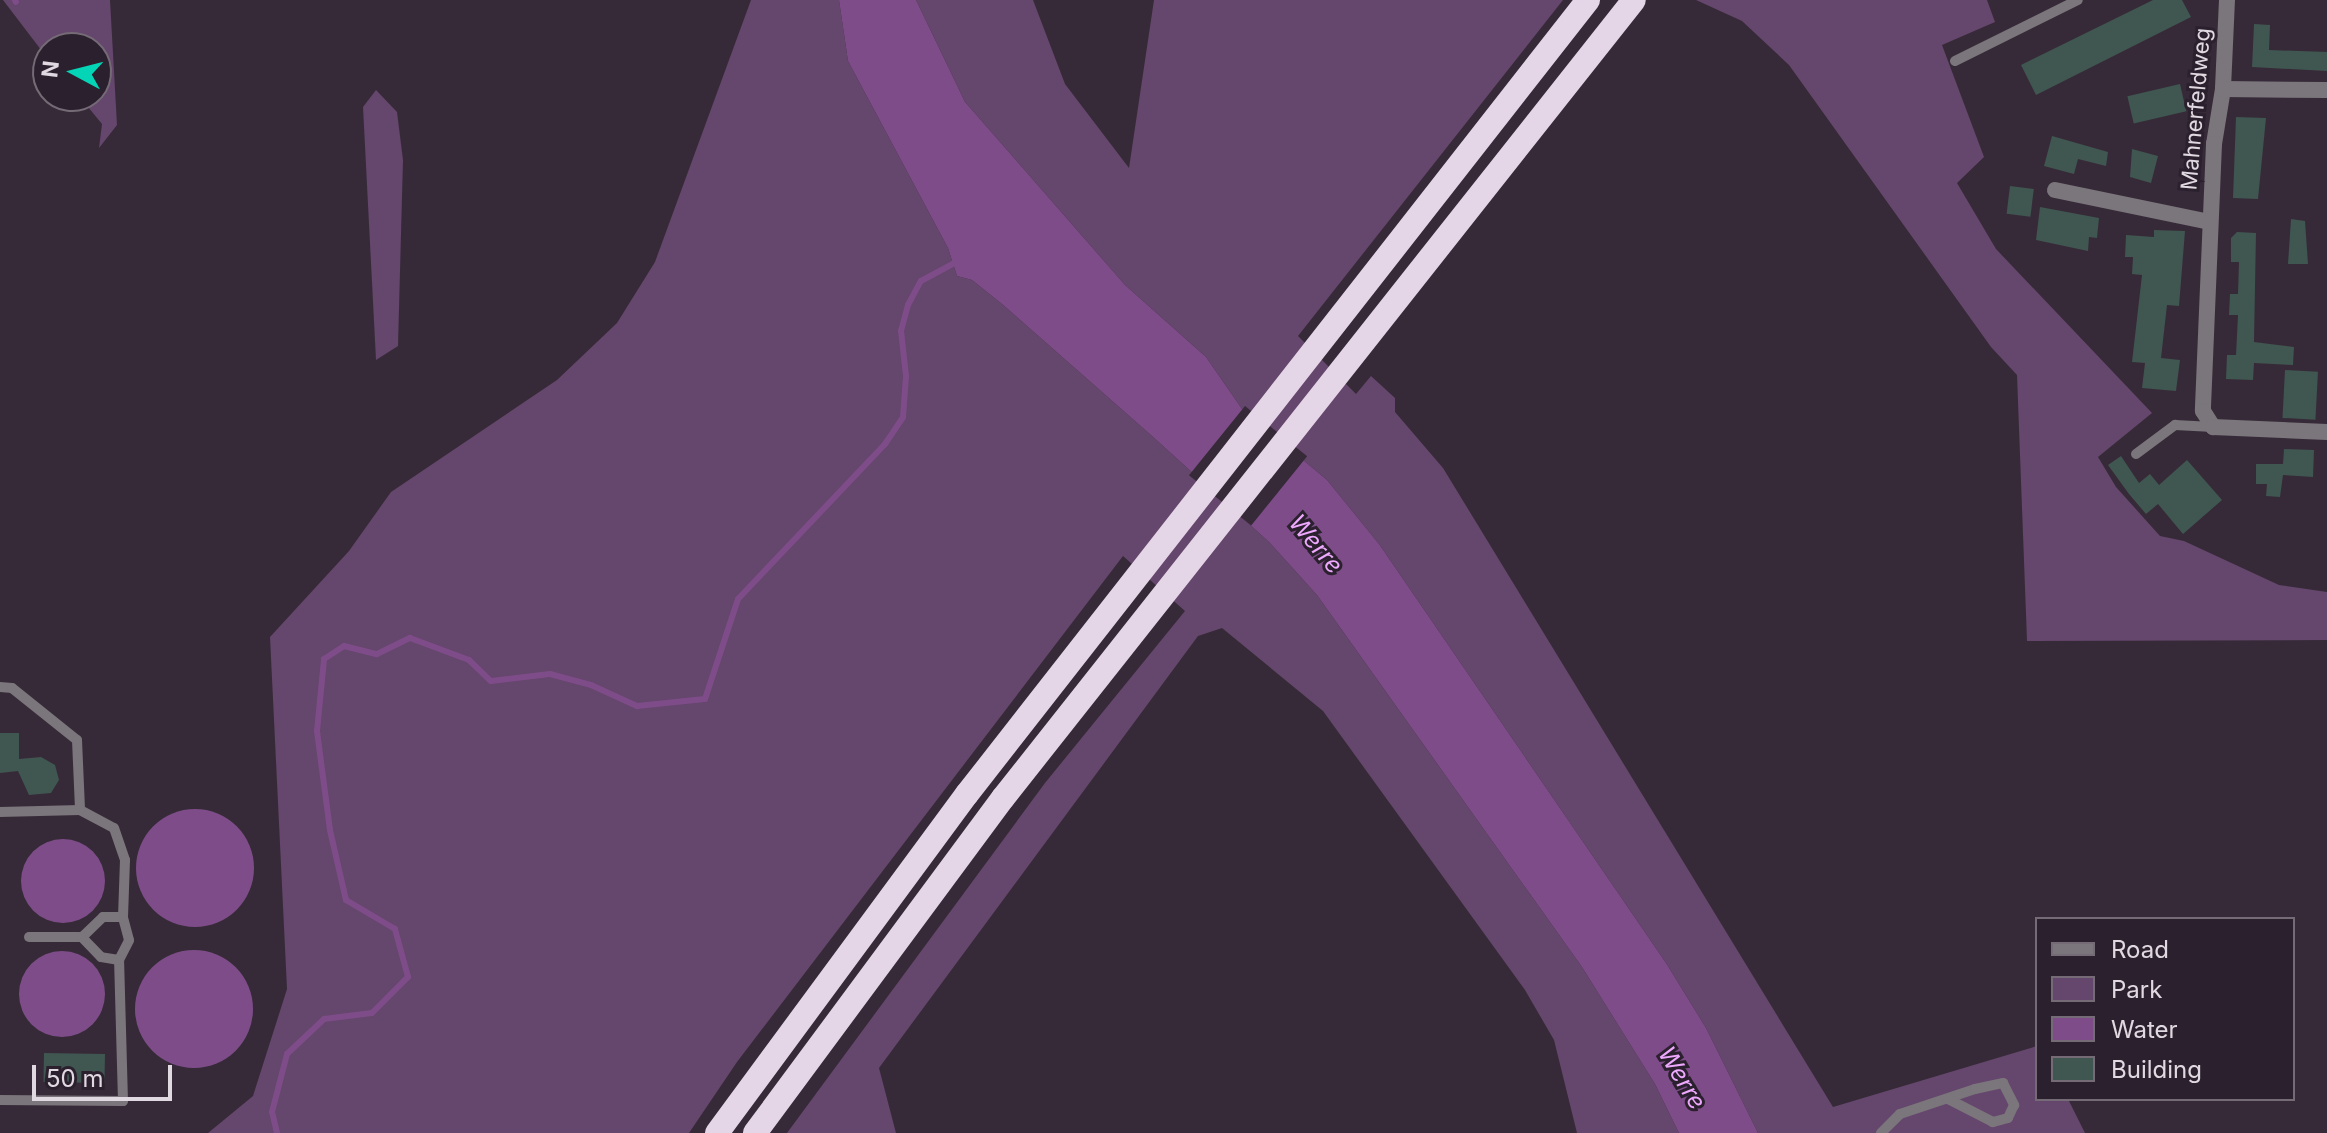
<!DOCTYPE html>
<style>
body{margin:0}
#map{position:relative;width:2327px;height:1133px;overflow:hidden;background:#362a38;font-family:Inter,sans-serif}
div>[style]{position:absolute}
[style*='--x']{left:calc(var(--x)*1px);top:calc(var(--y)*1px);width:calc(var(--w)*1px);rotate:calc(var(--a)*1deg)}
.green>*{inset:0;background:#65466c}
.water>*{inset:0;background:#7e4d89}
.round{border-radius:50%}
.pier>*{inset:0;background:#362a38;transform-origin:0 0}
.stream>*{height:6px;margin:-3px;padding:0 3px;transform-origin:3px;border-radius:3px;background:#7e4d89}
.building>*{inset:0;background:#405650;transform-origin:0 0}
.service>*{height:10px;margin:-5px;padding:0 5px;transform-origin:5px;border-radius:5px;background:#7b757c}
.minor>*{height:16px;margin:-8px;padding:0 8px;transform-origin:8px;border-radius:8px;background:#7b757c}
.motorway>*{height:24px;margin:-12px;padding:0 12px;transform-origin:12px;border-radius:12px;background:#e4d6e7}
span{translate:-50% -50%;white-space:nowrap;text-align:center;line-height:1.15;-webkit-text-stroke:6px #2b212e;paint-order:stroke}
.street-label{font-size:22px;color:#e1d9e2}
.water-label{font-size:24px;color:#eea9fe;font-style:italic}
.legend{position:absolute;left:2035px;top:917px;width:260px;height:184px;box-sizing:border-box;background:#2b212e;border:2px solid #746b76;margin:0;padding:10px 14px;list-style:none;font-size:24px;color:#e1d9e2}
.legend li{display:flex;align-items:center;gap:16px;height:40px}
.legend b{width:40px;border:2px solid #746b76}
.north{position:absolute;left:32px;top:32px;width:80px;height:80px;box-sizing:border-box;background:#2b212e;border:2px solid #746b76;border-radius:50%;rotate:277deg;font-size:22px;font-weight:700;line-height:32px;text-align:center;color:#e1d9e2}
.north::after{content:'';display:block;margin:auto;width:28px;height:36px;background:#04d5b6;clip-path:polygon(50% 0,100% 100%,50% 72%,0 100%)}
.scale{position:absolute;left:32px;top:1065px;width:140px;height:36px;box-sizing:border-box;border:4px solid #e1d9e2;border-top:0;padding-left:10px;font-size:24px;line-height:28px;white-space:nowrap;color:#e1d9e2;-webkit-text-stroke:6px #2b212e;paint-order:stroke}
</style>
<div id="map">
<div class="green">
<i style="clip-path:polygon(3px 0,110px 0,117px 125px,99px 148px,102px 124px,79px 96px,96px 96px,96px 48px,48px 48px,48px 59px)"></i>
<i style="clip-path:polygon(751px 0,839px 0,848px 61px,948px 248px,957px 276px,972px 280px,1002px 304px,1152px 436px,1269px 542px,1317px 595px,1582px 967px,1655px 1084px,1679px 1133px,1577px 1133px,1554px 1040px,1525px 990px,1323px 711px,1222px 628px,1198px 636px,879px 1068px,896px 1133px,787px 1133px,1045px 783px,1185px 611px,1123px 556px,737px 1062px,689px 1133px,208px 1133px,253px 1096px,287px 989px,270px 637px,349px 551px,391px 492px,557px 380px,617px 323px,655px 262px)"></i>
<i style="clip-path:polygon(916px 0,1033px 0,1065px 84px,1129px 168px,1154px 0,1563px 0,1298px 336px,1356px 394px,1371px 376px,1395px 398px,1395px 412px,1443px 468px,1833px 1107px,2037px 1046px,2037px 1099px,2068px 1099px,2085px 1133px,1758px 1133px,1706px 1028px,1666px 963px,1379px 544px,1327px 480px,1242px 409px,1206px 357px,1125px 285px,965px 102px)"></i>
<i style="clip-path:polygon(1696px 0,1987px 0,1995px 22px,1942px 45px,1984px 157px,1957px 183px,1996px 249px,2152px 413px,2098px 457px,2116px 487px,2160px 536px,2184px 541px,2279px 585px,2327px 592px,2327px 640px,2027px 641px,2017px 375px,1991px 347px,1789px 65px,1742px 21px)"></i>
<i style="clip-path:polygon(376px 90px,397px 112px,403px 160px,398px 346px,376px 360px,363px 107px)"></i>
</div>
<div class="water">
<i style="clip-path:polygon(839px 0,916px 0,965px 102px,1125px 285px,1206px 357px,1242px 409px,1327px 480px,1379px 544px,1666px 963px,1706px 1028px,1758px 1133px,1679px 1133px,1655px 1084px,1582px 967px,1317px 595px,1269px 542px,1152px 436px,1002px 304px,972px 280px,957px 276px,948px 248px,848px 61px)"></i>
<i class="round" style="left:136px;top:809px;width:118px;height:118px"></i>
<i class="round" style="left:21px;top:839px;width:84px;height:84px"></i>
<i class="round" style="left:135px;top:950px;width:118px;height:118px"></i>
<i class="round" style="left:19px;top:951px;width:86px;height:86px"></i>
</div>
<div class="pier">
<i style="left:1245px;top:406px;width:80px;height:89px;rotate:39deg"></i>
</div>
<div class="stream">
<i style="--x:15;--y:0;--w:2;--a:63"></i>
<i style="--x:277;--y:1133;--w:22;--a:-103"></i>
<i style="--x:272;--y:1112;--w:60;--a:-75.5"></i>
<i style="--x:287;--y:1054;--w:51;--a:-43.4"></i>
<i style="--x:324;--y:1019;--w:48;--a:-7.1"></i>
<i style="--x:372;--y:1013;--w:51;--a:-45"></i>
<i style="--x:408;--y:977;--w:50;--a:-105.2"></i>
<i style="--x:395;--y:929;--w:57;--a:-149.4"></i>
<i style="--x:346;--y:900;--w:72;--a:-102.9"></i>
<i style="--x:330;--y:830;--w:100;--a:-97.5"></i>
<i style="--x:317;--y:731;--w:72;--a:-84.4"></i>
<i style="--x:324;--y:659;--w:24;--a:-33"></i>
<i style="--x:344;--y:646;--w:34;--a:14"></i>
<i style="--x:377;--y:654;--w:37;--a:-26"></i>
<i style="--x:410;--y:638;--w:63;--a:20.4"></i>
<i style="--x:469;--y:660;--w:30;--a:44"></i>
<i style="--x:491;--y:681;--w:59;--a:-6.8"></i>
<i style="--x:550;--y:674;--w:42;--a:15"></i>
<i style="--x:591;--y:685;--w:51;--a:24.5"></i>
<i style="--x:637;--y:706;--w:68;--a:-5.9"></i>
<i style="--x:705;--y:699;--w:105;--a:-71.7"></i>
<i style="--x:738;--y:599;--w:214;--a:-46.5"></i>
<i style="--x:885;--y:444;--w:32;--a:-56"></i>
<i style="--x:903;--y:417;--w:41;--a:-85.8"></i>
<i style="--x:906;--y:376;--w:45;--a:-96.3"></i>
<i style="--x:901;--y:331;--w:27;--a:-75"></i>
<i style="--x:908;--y:305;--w:27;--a:-62"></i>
<i style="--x:921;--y:281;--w:42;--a:-28.4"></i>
</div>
<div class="building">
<i style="clip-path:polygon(2153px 0,2182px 0,2191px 17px,2036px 95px,2021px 65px)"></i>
<i style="clip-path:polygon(2254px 24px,2270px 25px,2269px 50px,2327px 52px,2327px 71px,2252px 67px)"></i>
<i style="left:2180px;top:84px;width:28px;height:54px;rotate:77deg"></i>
<i style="clip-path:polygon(2236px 117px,2266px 118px,2258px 199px,2233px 198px)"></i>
<i style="clip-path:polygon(2052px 136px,2108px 152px,2106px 166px,2078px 159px,2074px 174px,2044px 166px)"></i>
<i style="clip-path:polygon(2132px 149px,2158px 156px,2151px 183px,2130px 177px)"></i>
<i style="left:2010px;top:186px;width:24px;height:28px;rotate:7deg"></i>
<i style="clip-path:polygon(2040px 207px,2099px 218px,2097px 238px,2089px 237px,2088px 251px,2036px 240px)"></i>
<i style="clip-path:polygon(2291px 219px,2305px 221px,2308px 264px,2288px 264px)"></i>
<i style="clip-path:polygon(2154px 230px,2185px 231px,2179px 306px,2167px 305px,2161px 358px,2180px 360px,2176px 391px,2142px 388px,2145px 363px,2132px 362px,2142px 275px,2132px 274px,2133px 257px,2125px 257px,2126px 235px,2154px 237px)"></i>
<i style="clip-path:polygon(2237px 232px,2256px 233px,2254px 342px,2294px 347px,2293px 365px,2254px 363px,2253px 380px,2226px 379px,2227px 355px,2236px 355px,2238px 315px,2229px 315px,2230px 294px,2238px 294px,2239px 262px,2231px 262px,2231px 238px)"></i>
<i style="left:2285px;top:370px;width:33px;height:48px;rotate:3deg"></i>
<i style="clip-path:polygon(2284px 449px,2314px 450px,2313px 477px,2283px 475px,2280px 497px,2266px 496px,2267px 484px,2256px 484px,2256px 464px,2283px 464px)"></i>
<i style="clip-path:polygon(2121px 456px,2139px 483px,2150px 474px,2159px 485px,2187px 460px,2222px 500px,2183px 534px,2158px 504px,2146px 514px,2129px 494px,2108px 465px)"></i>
<i style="clip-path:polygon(0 733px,19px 733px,19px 759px,41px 757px,55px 765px,59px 780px,51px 793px,29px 795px,18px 771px,0 773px)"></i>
<i style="left:44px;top:1053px;width:61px;height:29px;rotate:1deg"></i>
</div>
<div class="service">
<i style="--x:1955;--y:61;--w:137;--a:-26.4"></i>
<i style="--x:2136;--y:454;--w:49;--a:-36.6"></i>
<i style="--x:2175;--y:425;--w:38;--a:3"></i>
<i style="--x:0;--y:687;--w:12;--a:5"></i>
<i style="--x:12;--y:688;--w:83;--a:38.7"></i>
<i style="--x:77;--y:740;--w:70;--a:87.5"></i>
<i style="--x:80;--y:810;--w:38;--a:28"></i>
<i style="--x:114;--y:828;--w:34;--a:71"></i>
<i style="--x:125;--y:860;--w:57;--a:92"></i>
<i style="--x:123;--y:917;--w:20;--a:180"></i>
<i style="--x:103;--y:917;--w:29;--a:136"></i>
<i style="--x:82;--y:937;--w:53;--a:180"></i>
<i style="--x:0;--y:812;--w:80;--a:-1.4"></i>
<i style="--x:119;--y:960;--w:22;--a:-63"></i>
<i style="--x:129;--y:940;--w:24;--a:-105"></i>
<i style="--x:0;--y:1100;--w:123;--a:0.5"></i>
<i style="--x:123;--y:1101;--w:141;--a:-91.6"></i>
<i style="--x:119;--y:960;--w:18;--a:-171"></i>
<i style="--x:101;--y:957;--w:28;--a:-134"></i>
<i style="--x:1881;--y:1133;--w:27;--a:-45"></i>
<i style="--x:1900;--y:1114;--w:79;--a:-18.4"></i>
<i style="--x:1975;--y:1089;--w:29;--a:-12"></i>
<i style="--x:2003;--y:1083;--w:25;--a:63"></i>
<i style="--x:2014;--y:1105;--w:14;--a:115"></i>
<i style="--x:2008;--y:1118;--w:16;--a:165"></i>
<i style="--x:1993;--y:1122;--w:51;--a:-152.9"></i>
</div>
<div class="minor">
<i style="--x:2227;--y:0;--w:89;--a:92.6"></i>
<i style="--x:2223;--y:89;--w:56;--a:99.3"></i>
<i style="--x:2214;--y:144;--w:267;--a:92.4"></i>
<i style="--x:2203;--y:411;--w:19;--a:58"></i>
<i style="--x:2213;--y:427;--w:114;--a:2.5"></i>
<i style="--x:2223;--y:89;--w:104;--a:0.6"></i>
<i style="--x:2055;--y:190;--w:158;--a:11.7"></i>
</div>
<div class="motorway">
<i style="--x:717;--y:1133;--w:421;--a:-53.6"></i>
<i style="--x:967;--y:794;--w:1008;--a:-51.97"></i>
<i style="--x:755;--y:1133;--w:417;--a:-53.5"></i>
<i style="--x:1003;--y:798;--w:1017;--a:-51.67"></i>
</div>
<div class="street-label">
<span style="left:2196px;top:109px;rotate:-85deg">Mahnerfeldweg</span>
</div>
<div class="water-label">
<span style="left:1316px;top:544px;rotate:50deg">Werre</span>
<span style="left:1682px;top:1078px;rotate:59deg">Werre</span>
</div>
<ul class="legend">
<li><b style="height:10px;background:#7b757c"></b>Road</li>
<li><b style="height:22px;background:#65466c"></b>Park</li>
<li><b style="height:22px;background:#7e4d89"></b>Water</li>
<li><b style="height:22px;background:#405650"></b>Building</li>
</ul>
<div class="north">N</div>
<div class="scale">50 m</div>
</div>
